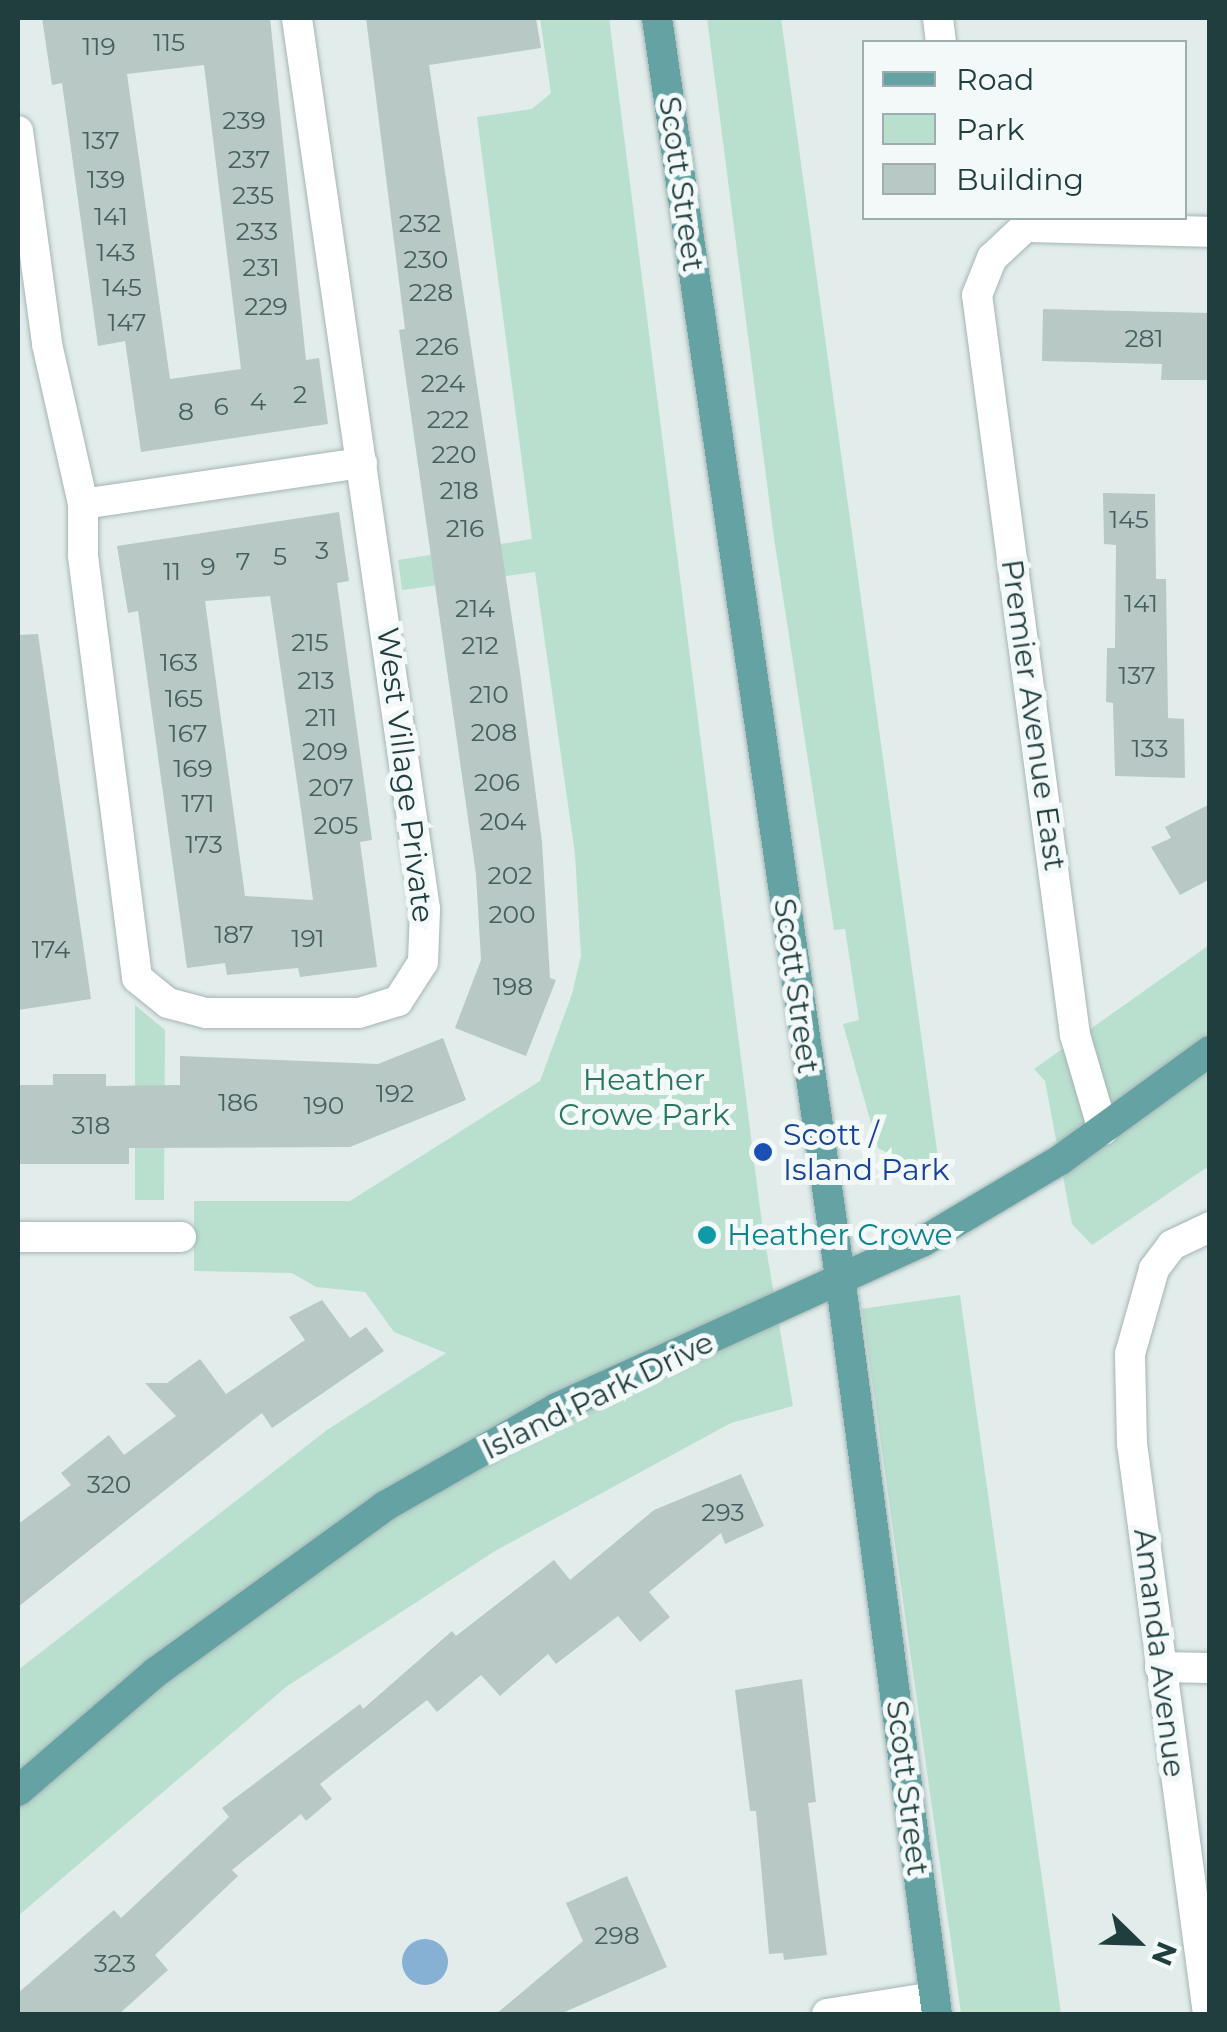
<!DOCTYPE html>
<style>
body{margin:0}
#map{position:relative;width:1227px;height:2032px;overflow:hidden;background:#e2edeb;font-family:Montserrat,sans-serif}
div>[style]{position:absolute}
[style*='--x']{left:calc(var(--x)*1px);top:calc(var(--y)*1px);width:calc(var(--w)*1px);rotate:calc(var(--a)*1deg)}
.green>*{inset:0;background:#b9dfcf;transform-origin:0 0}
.water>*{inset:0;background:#87b1d4}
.round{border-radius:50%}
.building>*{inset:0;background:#b7c8c5}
.roads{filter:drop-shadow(0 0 2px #a4b5b4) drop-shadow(0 0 2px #a4b5b4)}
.minor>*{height:30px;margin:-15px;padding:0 15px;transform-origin:15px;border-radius:15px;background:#fff}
.major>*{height:30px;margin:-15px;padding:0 15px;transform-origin:15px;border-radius:15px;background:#64a2a4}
.dots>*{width:28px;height:28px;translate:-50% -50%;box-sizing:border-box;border:5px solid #f2f9f8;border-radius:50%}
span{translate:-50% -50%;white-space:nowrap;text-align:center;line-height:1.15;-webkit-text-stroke:10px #f2f9f8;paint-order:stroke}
.number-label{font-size:25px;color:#466060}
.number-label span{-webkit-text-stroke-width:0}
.street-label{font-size:30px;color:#213e3e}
.park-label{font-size:30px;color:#29775e}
.transit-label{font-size:30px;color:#164399}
.left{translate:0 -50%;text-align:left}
.culture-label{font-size:30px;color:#0d838f}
.frame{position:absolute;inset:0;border:20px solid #213e3e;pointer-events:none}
.legend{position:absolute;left:862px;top:40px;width:325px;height:180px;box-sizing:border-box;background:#f2f9f8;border:2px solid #9eaeae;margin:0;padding:12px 18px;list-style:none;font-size:30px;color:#213e3e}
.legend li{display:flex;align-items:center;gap:20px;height:50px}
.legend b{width:50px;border:2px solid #9eaeae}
.north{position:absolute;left:1087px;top:1892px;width:100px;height:100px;-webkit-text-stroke:8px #f2f9f8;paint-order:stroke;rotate:113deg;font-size:28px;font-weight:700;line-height:40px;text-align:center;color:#213e3e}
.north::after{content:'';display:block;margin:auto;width:35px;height:45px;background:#213e3e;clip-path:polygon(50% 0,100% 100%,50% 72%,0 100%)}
</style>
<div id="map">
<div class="green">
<i style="clip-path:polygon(540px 18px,609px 18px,762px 1224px,793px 1406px,731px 1423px,495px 1551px,286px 1687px,18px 1916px,18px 1670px,327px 1430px,446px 1353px,394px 1332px,365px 1292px,316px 1287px,292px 1273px,194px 1271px,194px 1201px,350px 1201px,540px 1081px,572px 994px,581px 956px,575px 854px,535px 572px,402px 590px,398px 560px,532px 539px,477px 117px,532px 109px,551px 93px)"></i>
<i style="clip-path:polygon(707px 18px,781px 18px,939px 1165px,921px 1170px,878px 1148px,843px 1024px,859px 1020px,845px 929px,834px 930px,774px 538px)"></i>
<i style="clip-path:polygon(1209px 945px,1209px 1166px,1092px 1245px,1072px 1224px,1045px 1081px,1034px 1069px)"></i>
<i style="clip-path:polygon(135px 1005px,165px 1030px,164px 1200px,135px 1200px)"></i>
<i style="left:960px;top:1295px;width:726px;height:99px;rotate:82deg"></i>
</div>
<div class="water">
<i class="round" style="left:402px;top:1939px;width:46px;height:46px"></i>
</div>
<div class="building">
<i style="clip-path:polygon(evenodd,42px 18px,270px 18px,306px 360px,319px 358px,328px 424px,141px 452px,125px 341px,98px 346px,62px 83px,52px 85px,42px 18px,204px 65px,241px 369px,170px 379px,127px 74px,204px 65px)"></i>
<i style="clip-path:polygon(366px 18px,536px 18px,541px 48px,429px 65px,520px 672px,542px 842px,550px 978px,556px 980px,526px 1056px,455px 1028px,481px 960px,476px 875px,399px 330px,405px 329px)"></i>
<i style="clip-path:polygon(1043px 309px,1210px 313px,1210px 380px,1161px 380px,1162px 364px,1042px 361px)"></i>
<i style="clip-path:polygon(1103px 493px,1155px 494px,1156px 579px,1166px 579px,1168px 718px,1184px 719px,1185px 778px,1115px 776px,1113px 703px,1106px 702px,1107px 648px,1115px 648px,1116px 545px,1104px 544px)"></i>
<i style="clip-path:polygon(evenodd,339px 512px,349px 581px,337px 583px,372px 840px,360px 842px,377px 967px,300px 977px,298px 968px,227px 975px,225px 963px,187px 968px,138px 611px,128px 613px,117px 546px,339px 512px,270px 596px,301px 810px,313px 900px,245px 896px,205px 601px,270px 596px)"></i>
<i style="clip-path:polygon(38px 634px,91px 999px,18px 1010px,18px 635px)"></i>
<i style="clip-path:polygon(1210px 804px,1210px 879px,1180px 895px,1151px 847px,1171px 838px,1165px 827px)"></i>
<i style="clip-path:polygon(443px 1038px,466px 1100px,350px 1147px,129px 1148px,129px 1164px,18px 1164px,18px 1085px,53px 1085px,53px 1074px,106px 1074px,106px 1086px,180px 1085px,180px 1056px,378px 1064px)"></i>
<i style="clip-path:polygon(322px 1300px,350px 1338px,366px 1327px,384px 1351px,272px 1428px,262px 1413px,18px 1607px,18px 1524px,71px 1485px,61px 1473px,109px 1435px,124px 1455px,176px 1416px,145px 1383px,167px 1383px,200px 1359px,226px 1394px,305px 1340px,289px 1317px)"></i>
<i style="clip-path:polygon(741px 1474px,764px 1526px,725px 1544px,721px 1533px,649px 1592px,670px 1617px,640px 1642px,618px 1616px,556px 1664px,548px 1654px,500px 1696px,481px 1675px,437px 1712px,427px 1700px,320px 1784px,332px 1799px,306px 1821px,301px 1814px,232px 1870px,238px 1876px,155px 1955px,168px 1970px,119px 2014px,18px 2014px,18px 1993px,114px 1910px,121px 1918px,229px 1817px,222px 1808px,360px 1704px,363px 1709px,452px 1631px,456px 1636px,554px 1560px,570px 1580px,654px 1510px)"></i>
<i style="clip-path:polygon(802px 1679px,816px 1802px,808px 1803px,827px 1955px,784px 1960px,783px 1953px,769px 1954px,756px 1811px,750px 1811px,735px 1690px)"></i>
<i style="clip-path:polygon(627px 1876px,667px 1967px,560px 2014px,496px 2014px,583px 1941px,566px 1903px)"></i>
</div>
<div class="roads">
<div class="minor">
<i style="--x:938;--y:18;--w:24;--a:83"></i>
<i style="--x:18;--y:131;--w:215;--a:82.2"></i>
<i style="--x:47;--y:344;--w:164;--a:77.3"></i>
<i style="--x:83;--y:504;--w:52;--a:90"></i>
<i style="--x:83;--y:556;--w:425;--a:82.7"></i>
<i style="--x:137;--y:978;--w:40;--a:39"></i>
<i style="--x:168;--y:1003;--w:39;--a:15"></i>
<i style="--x:206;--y:1013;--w:153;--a:0"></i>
<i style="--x:359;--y:1013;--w:41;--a:-17.1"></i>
<i style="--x:398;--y:1001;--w:46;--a:-57.3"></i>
<i style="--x:423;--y:962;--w:53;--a:-87.8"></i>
<i style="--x:425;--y:909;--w:900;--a:-98.18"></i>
<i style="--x:83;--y:504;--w:282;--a:-8.4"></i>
<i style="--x:1103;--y:1130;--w:99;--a:-106.4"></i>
<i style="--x:1075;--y:1035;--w:746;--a:-97.54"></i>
<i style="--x:977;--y:295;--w:40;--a:-68"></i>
<i style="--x:992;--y:258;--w:45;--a:-43.2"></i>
<i style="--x:1025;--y:227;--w:185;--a:1.5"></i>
<i style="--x:18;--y:1237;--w:163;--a:0"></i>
<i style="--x:1160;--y:1667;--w:50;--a:1.1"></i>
<i style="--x:827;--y:2014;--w:108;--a:-9"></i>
<i style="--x:1208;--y:2014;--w:575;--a:-97.59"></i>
<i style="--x:1132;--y:1444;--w:90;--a:-91.3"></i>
<i style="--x:1130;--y:1354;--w:88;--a:-74.2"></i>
<i style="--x:1154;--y:1269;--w:30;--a:-53"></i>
<i style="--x:1172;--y:1245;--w:42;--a:-25.3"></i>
</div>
<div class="major">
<i style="--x:657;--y:18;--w:1279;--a:81.73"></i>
<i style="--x:841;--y:1284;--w:736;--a:82.51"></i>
<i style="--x:18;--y:1791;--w:182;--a:-40.8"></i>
<i style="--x:156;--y:1672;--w:283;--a:-35.9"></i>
<i style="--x:385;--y:1506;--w:198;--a:-29.7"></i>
<i style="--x:557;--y:1408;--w:401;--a:-24.5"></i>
<i style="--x:922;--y:1242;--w:161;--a:-30.7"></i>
<i style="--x:1060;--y:1160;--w:185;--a:-36"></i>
</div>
</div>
<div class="dots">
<i style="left:763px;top:1152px;background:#1a4fb4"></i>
<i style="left:707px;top:1235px;background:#0f9aa8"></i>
</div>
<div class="number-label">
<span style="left:169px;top:42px">115</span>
<span style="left:99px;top:46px">119</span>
<span style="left:244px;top:120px">239</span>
<span style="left:101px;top:140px">137</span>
<span style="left:249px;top:159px">237</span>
<span style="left:106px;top:179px">139</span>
<span style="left:253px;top:195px">235</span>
<span style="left:111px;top:216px">141</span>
<span style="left:420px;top:223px">232</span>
<span style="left:257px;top:231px">233</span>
<span style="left:116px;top:252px">143</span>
<span style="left:426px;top:259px">230</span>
<span style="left:261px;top:267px">231</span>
<span style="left:122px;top:287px">145</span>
<span style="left:431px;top:292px">228</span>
<span style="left:266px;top:306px">229</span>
<span style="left:127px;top:322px">147</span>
<span style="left:1144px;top:338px">281</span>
<span style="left:437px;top:346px">226</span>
<span style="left:443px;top:383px">224</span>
<span style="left:300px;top:394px">2</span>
<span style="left:258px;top:401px">4</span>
<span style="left:221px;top:406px">6</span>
<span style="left:186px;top:411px">8</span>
<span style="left:448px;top:419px">222</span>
<span style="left:454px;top:454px">220</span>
<span style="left:459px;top:490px">218</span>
<span style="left:1129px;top:519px">145</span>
<span style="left:465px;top:528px">216</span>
<span style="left:322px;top:550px">3</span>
<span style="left:280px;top:556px">5</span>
<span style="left:243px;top:561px">7</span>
<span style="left:208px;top:566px">9</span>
<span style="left:172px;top:571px">11</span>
<span style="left:1141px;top:603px">141</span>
<span style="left:475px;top:608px">214</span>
<span style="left:310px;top:642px">215</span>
<span style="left:480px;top:645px">212</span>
<span style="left:179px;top:662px">163</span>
<span style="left:1137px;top:675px">137</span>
<span style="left:316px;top:680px">213</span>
<span style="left:489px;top:694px">210</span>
<span style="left:184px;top:698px">165</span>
<span style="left:321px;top:717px">211</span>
<span style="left:494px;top:732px">208</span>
<span style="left:188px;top:733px">167</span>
<span style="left:1150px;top:748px">133</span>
<span style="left:325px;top:751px">209</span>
<span style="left:193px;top:768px">169</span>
<span style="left:497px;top:782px">206</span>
<span style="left:331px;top:787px">207</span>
<span style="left:198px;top:803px">171</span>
<span style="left:503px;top:821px">204</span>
<span style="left:336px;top:825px">205</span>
<span style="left:204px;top:844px">173</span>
<span style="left:510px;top:875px">202</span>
<span style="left:512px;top:914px">200</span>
<span style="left:234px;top:934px">187</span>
<span style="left:308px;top:938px">191</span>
<span style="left:51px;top:949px">174</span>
<span style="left:513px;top:986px">198</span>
<span style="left:395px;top:1093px">192</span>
<span style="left:238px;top:1102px">186</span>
<span style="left:324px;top:1105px">190</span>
<span style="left:91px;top:1125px">318</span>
<span style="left:109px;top:1484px">320</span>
<span style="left:723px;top:1512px">293</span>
<span style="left:617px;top:1935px">298</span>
<span style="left:115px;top:1963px">323</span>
</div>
<div class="street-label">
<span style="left:681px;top:184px;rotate:82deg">Scott Street</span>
<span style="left:1033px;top:715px;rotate:82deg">Premier Avenue East</span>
<span style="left:405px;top:775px;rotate:83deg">West Village Private</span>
<span style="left:796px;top:986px;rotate:82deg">Scott Street</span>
<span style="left:598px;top:1396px;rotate:-26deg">Island Park Drive</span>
<span style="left:1159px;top:1653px;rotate:83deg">Amanda Avenue</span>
<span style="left:907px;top:1788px;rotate:83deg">Scott Street</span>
</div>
<div class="park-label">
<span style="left:644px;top:1097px">Heather<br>Crowe Park</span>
</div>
<div class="transit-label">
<span class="left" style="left:783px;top:1152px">Scott /<br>Island Park</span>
</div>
<div class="culture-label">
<span class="left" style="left:727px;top:1235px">Heather Crowe</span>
</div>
<div class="frame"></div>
<ul class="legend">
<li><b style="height:12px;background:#64a2a4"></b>Road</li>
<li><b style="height:28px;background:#b9dfcf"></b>Park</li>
<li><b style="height:28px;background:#b7c8c5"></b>Building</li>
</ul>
<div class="north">N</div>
</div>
